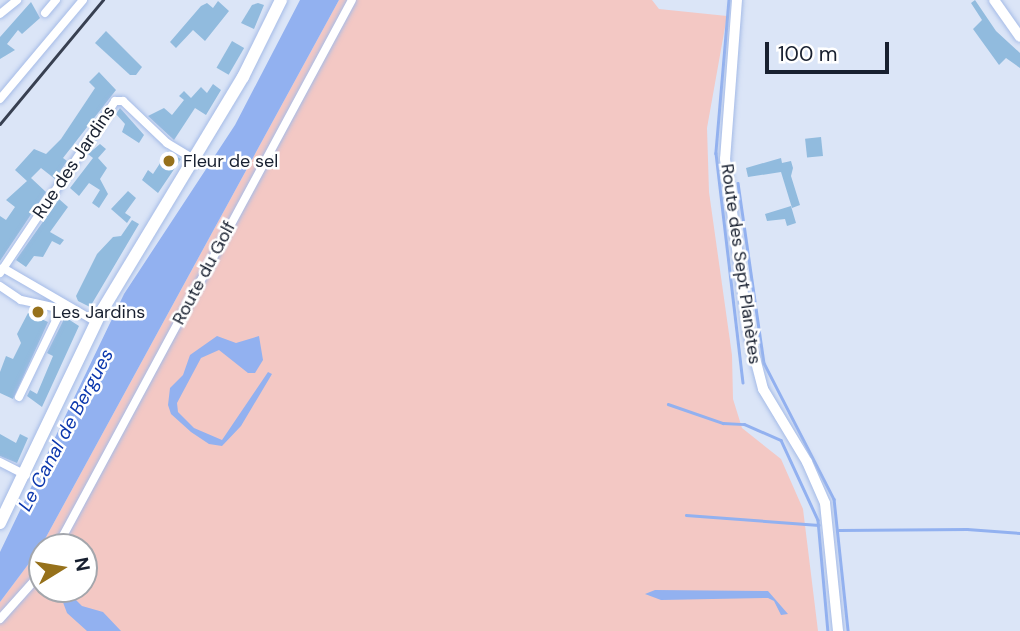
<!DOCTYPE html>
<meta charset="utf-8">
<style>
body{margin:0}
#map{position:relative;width:1020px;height:631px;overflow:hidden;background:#dbe5f7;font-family:"DM Sans",sans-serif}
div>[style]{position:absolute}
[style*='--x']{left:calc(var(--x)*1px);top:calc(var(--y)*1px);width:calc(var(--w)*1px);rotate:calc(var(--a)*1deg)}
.green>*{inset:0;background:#f3c8c4}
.water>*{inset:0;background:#92b1f0}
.stream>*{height:2.5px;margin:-1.25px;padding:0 1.25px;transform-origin:1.25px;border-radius:1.25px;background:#92b1f0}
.building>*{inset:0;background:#91bbde;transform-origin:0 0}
.roads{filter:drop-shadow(0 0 2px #a5bbe7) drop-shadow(0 0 2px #a5bbe7)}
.minor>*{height:8px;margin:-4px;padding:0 4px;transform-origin:4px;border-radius:4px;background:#fff}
.tertiary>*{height:10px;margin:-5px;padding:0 5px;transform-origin:5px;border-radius:5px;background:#fff}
.secondary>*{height:10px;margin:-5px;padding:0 5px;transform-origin:5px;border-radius:5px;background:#fff}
.primary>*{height:12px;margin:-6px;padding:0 6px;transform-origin:6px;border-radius:6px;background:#fff}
.rail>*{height:2.5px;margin:-1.25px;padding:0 1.25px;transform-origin:1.25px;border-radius:1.25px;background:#384051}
.dots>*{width:19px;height:19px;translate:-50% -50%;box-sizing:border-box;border:4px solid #fff;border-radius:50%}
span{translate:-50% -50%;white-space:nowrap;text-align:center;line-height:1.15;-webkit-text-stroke:5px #fff;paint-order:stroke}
.poi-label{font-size:18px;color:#182030}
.left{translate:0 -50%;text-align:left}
.street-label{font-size:18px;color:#182030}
.water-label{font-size:19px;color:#0b37ad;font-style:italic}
.north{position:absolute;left:28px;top:533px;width:70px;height:70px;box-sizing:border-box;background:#fff;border:2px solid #a3a6ac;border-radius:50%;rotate:79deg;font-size:19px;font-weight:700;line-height:28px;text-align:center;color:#182030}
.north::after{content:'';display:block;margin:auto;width:24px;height:32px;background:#96711b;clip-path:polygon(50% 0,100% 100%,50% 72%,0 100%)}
.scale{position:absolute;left:765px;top:42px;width:124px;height:32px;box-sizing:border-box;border:4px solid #182030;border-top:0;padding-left:9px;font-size:21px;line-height:24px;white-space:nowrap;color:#182030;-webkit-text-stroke:5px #fff;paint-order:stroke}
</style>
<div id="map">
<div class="green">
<i style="clip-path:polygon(evenodd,339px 0,652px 0,659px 9px,727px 16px,707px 128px,709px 192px,732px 355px,733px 399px,742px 428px,781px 459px,803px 509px,818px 631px,0 631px,0 602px,39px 550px,339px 0,42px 547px,84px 547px,84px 589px,42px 589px,42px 547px)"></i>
</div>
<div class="water">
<i style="clip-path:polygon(300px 0,339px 0,39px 550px,0 602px,0 552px,124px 294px,235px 125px)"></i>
<i style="clip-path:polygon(217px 336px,236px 343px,259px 336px,263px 360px,255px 373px,248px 373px,219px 350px,201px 358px,177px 403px,178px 412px,194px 428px,222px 440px,268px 372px,272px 374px,241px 426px,222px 446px,209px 444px,191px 432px,171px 414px,168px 405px,170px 388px,183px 375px,190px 355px)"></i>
<i style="clip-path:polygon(655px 590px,768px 591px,788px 614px,781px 615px,774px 601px,768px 598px,661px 600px,645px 594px)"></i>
<i style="clip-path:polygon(70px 594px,82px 606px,103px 612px,121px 631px,87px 631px,67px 613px,61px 597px)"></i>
</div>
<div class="stream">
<i style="--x:729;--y:0;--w:154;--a:94.9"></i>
<i style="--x:716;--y:153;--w:231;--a:83.3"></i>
<i style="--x:738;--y:183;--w:182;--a:81.8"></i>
<i style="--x:764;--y:363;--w:153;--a:62.8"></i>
<i style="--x:834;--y:499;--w:133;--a:83.9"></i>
<i style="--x:668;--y:404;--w:58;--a:19.1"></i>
<i style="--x:723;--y:423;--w:21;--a:3"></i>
<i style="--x:744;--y:424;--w:40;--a:23.4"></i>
<i style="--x:781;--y:440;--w:88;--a:65.2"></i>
<i style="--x:818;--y:520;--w:111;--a:84.9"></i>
<i style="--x:686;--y:515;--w:133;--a:4.3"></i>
<i style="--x:839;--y:530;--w:128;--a:-0.4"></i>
<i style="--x:967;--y:529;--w:53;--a:4.3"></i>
</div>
<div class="building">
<i style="clip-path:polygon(975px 0,996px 31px,1020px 53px,1020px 68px,1006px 58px,999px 65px,973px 29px,982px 20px,971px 3px)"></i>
<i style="clip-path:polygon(218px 1px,229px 11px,205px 41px,193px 30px,176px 48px,170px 42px,201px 6px,207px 3px,213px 8px)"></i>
<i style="clip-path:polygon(31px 2px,40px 18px,22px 34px,18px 30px,7px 44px,15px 50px,0 59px,0 37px)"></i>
<i style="clip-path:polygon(258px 3px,264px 5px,254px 29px,241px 23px,252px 5px)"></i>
<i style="clip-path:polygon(106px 31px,142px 67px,136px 75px,130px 75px,95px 43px)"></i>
<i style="left:232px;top:41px;width:14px;height:31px;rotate:30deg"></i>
<i style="clip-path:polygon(99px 72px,116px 90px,63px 158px,67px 161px,55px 179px,41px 168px,31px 178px,46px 192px,0 261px,0 216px,6px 220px,15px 207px,6px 200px,27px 181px,15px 170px,34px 149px,46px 154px,61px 139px,95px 88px,89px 82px)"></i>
<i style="clip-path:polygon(213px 84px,221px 90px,206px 115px,195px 108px,174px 140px,148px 116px,164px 108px,172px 115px,184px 100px,179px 96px,184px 91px,191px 98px,201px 87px,207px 93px)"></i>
<i style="clip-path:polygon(120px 108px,144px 135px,139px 143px,122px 132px,125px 124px,116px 114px)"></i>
<i style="left:821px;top:137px;width:19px;height:16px;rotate:84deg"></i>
<i style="clip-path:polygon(100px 144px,106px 149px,98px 158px,107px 168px,100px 179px,108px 194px,99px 208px,92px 203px,100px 190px,89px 183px,79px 196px,70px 188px,93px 158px,88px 154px)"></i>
<i style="clip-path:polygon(168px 151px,181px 159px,158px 193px,142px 180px,148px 170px,153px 174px)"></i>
<i style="clip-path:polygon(781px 158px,782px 163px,791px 161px,793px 168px,791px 176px,800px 205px,792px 208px,781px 172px,748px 177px,746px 168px)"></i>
<i style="clip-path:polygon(128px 191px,136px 198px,125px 213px,131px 217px,127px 223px,111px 209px)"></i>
<i style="clip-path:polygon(59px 199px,68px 207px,50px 232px,64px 240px,60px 245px,52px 241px,43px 257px,34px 256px,26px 267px,16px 260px)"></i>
<i style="clip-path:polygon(791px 206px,796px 223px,787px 226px,785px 219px,767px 221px,765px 214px)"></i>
<i style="clip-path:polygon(132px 220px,139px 224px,90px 307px,78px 301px,76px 296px,97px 254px,113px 237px,121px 236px)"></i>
<i style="clip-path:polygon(28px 313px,48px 322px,13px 399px,0 393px,0 372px,6px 356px,13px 359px,21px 343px,17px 334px)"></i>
<i style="clip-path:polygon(65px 317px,79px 326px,42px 407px,27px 396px,30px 390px,37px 394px,53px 356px,47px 353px)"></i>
<i style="clip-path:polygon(0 434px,16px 443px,20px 434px,28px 438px,17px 463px,0 456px)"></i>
</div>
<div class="roads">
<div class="minor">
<i style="--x:45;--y:13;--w:17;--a:-50"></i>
<i style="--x:0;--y:14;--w:22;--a:-39"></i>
<i style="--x:0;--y:99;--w:129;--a:-50"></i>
<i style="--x:3;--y:268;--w:108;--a:30.1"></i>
<i style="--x:0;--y:273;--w:207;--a:-56.2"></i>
<i style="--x:115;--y:101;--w:8;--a:0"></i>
<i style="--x:123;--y:101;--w:61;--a:43.7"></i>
<i style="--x:167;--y:143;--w:31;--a:31"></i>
<i style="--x:0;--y:286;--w:25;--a:34"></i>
<i style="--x:21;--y:300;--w:46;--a:12.5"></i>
<i style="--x:19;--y:397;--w:103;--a:-64.2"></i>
<i style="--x:0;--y:462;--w:29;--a:27"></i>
<i style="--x:57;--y:547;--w:621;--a:-61.66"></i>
<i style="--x:0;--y:619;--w:63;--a:-48.2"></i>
</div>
<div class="tertiary">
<i style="--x:994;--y:0;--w:45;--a:54.9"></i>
</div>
<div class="secondary">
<i style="--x:737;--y:0;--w:159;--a:94.3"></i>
<i style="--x:725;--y:159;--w:174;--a:82.4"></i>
<i style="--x:748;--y:331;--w:60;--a:75.5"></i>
<i style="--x:763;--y:389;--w:85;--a:58.9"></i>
<i style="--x:807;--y:462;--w:45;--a:66.3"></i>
<i style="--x:825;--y:503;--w:129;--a:84.2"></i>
</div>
<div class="primary">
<i style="--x:0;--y:523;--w:232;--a:-64.4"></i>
<i style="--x:100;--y:314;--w:277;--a:-58.9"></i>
<i style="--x:243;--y:77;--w:86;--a:-63.7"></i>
</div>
</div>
<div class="rail">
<i style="--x:0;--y:124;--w:161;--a:-50.3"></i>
</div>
<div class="dots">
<i style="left:169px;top:161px;background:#96711b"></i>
<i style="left:38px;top:312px;background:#96711b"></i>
</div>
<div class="poi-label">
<span class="left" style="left:183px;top:161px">Fleur de sel</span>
<span class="left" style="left:52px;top:312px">Les Jardins</span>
</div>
<div class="street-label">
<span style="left:74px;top:162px;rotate:-56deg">Rue des Jardins</span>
<span style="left:741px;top:264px;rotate:82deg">Route des Sept Planètes</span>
<span style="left:204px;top:273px;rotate:-62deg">Route du Golf</span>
</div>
<div class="water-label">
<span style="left:66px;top:430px;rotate:-62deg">Le Canal de Bergues</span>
</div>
<div class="north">N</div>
<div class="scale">100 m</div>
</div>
